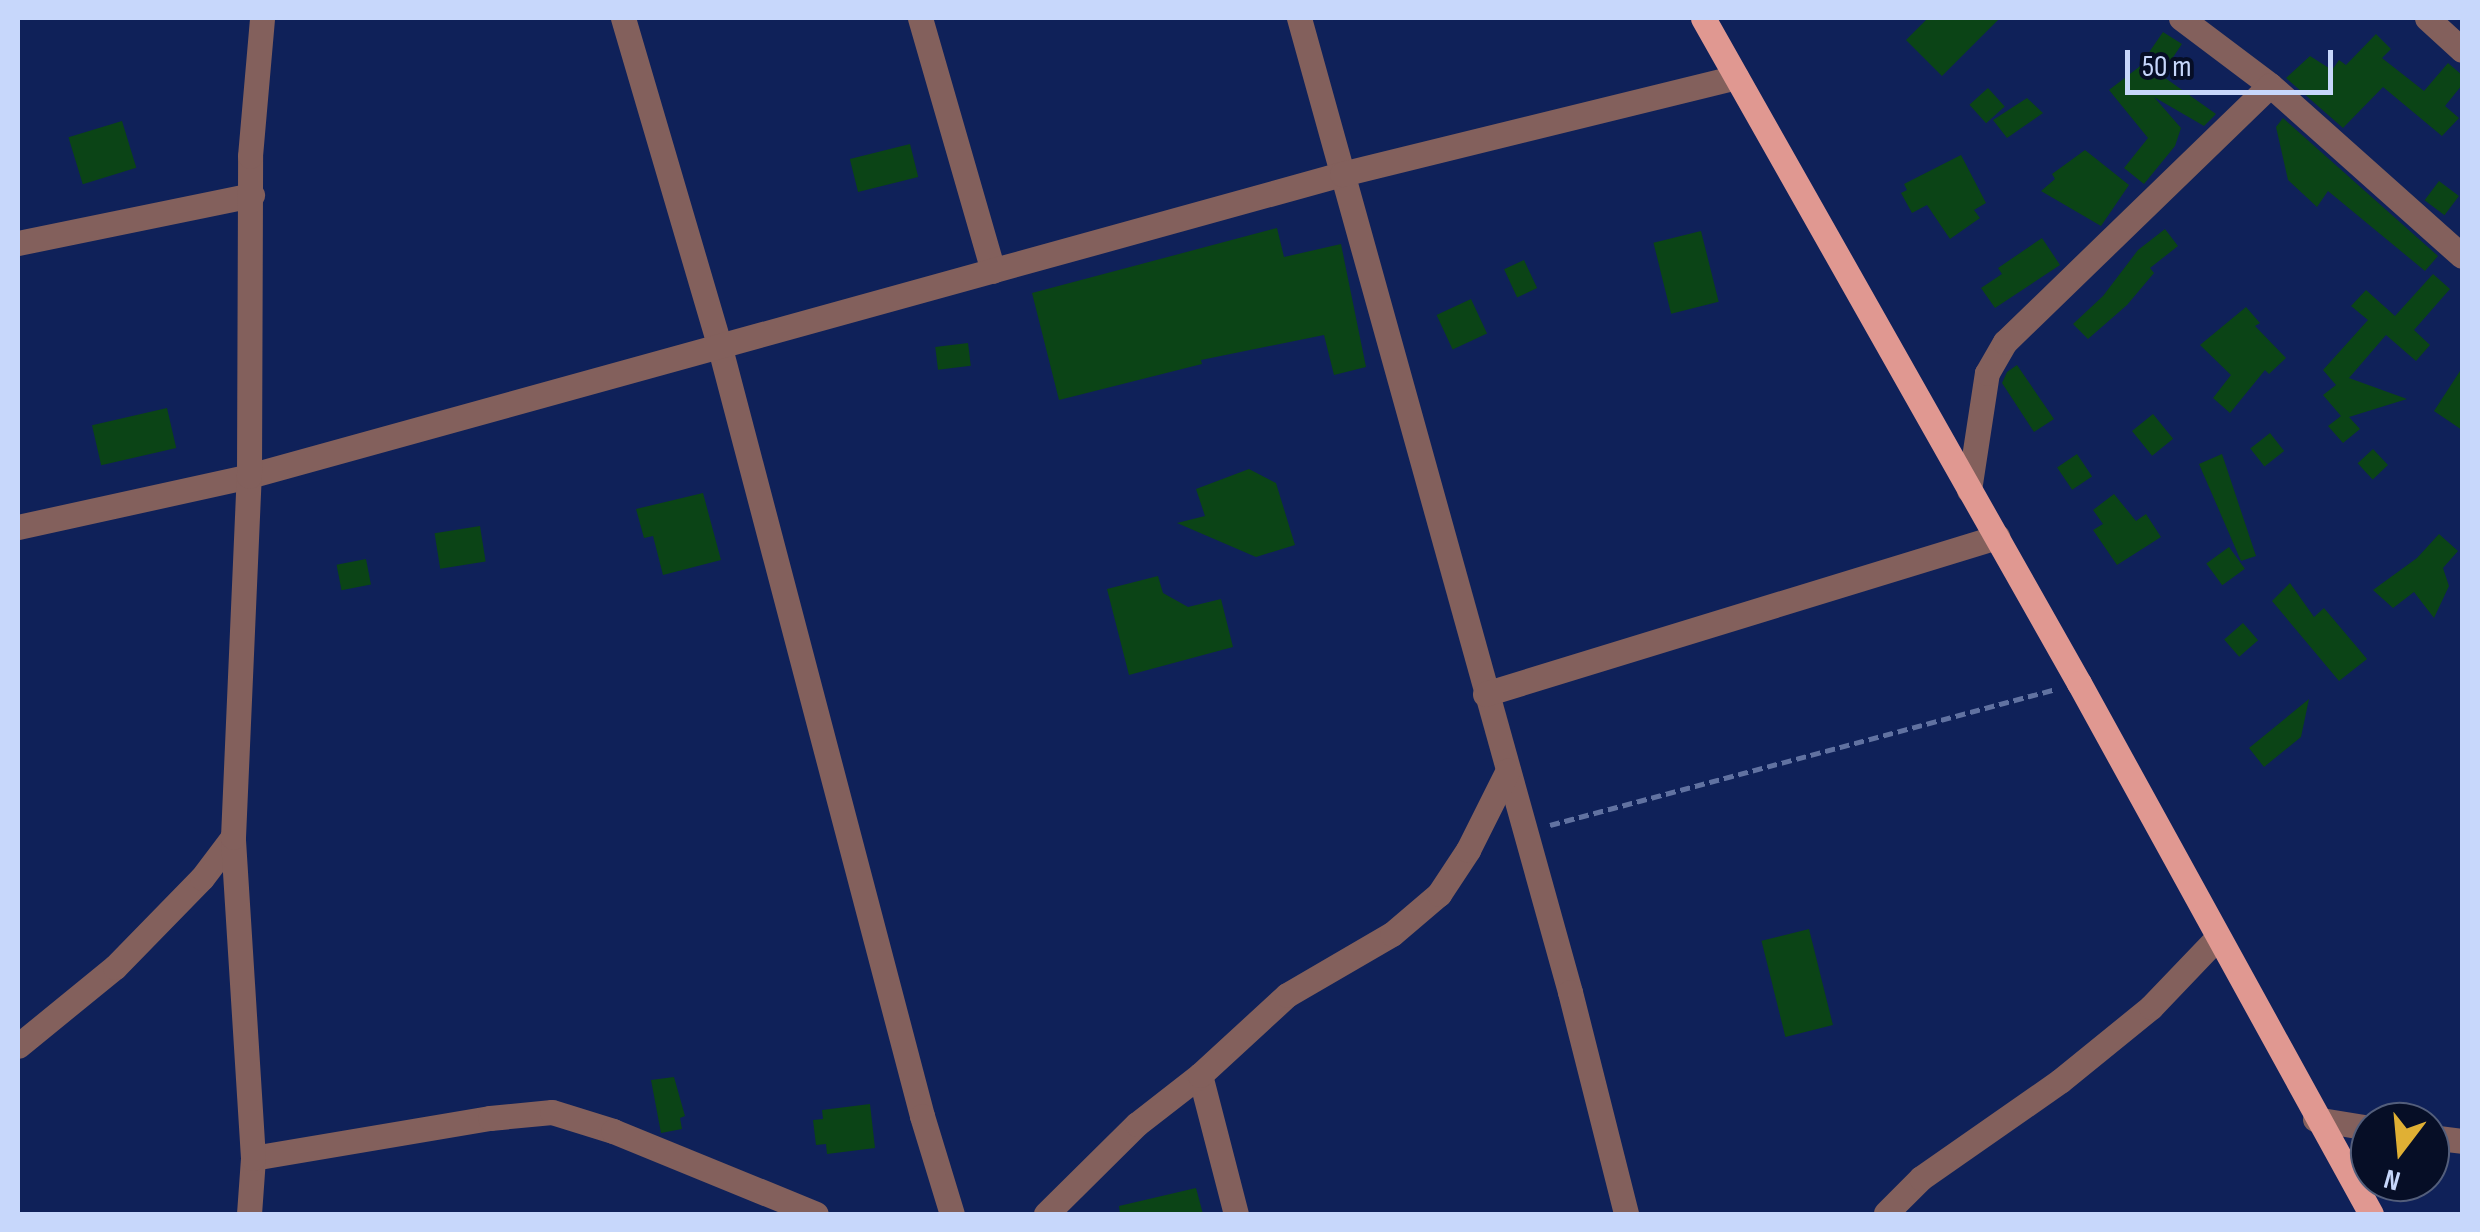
<!DOCTYPE html>
<style>
body{margin:0}
#map{position:relative;width:2480px;height:1232px;overflow:hidden;background:#0f2159;font-family:"Sofia Sans Condensed",sans-serif}
div>[style]{position:absolute}
[style*='--x']{left:calc(var(--x)*1px);top:calc(var(--y)*1px);width:calc(var(--w)*1px);rotate:calc(var(--a)*1deg)}
.building>*{inset:0;background:#0b4416;transform-origin:0 0}
.path>*{height:5px;margin-top:-2.5px;transform-origin:0;background:repeating-linear-gradient(90deg,#6172a1 0 10px,transparent 0 15px)}
.minor>*{height:25px;margin:-12.5px;padding:0 12.5px;transform-origin:12.5px;border-radius:12.5px;background:#83605c}
.major>*{height:25px;margin:-12.5px;padding:0 12.5px;transform-origin:12.5px;border-radius:12.5px;background:#e09891}
span{translate:-50% -50%;white-space:nowrap;text-align:center;line-height:1.15;-webkit-text-stroke:8px #060e26;paint-order:stroke}
.frame{position:absolute;inset:0;border:20px solid #c7d7fb;pointer-events:none}
.north{position:absolute;left:2350px;top:1102px;width:100px;height:100px;box-sizing:border-box;background:#060e26;border:2px solid #535e7b;border-radius:50%;rotate:196deg;font-size:28px;font-weight:700;line-height:40px;text-align:center;color:#c7d7fb}
.north::after{content:'';display:block;margin:auto;width:35px;height:45px;background:#e0b034;clip-path:polygon(50% 0,100% 100%,50% 72%,0 100%)}
.scale{position:absolute;left:2125px;top:50px;width:208px;height:45px;box-sizing:border-box;border:5px solid #c7d7fb;border-top:0;padding-left:12px;font-size:30px;line-height:35px;white-space:nowrap;color:#c7d7fb;-webkit-text-stroke:8px #060e26;paint-order:stroke}
</style>
<div id="map">
<div class="building">
<i style="clip-path:polygon(1928px 18px,2000px 18px,1942px 76px,1906px 40px)"></i>
<i style="clip-path:polygon(2163px 32px,2182px 44px,2161px 75px,2216px 114px,2204px 126px,2154px 97px,2181px 128px,2175px 146px,2144px 184px,2124px 168px,2148px 138px,2109px 90px,2139px 67px)"></i>
<i style="clip-path:polygon(2376px 34px,2391px 49px,2382px 58px,2424px 91px,2448px 63px,2462px 75px,2462px 85px,2445px 106px,2459px 118px,2442px 136px,2383px 87px,2343px 128px,2286px 78px,2310px 56px,2332px 70px,2339px 60px,2346px 65px)"></i>
<i style="left:1988px;top:88px;width:25px;height:25px;rotate:48deg"></i>
<i style="clip-path:polygon(2027px 98px,2043px 113px,2007px 138px,1993px 120px)"></i>
<i style="clip-path:polygon(2283px 118px,2438px 256px,2425px 271px,2328px 191px,2317px 207px,2288px 180px,2276px 127px)"></i>
<i style="left:122px;top:121px;width:49px;height:56px;rotate:73deg"></i>
<i style="left:910px;top:144px;width:34px;height:62px;rotate:76deg"></i>
<i style="clip-path:polygon(2085px 150px,2129px 185px,2101px 226px,2041px 191px,2055px 179px,2052px 174px)"></i>
<i style="clip-path:polygon(1961px 155px,1986px 203px,1974px 210px,1980px 218px,1950px 239px,1927px 205px,1912px 213px,1901px 193px,1907px 190px,1904px 184px)"></i>
<i style="left:2439px;top:181px;width:25px;height:24px;rotate:37deg"></i>
<i style="clip-path:polygon(1277px 228px,1284px 257px,1341px 244px,1366px 367px,1334px 375px,1324px 335px,1201px 360px,1202px 364px,1059px 400px,1032px 293px)"></i>
<i style="clip-path:polygon(2165px 229px,2178px 246px,2150px 268px,2154px 273px,2127px 305px,2088px 339px,2073px 324px,2103px 296px,2138px 250px)"></i>
<i style="left:1701px;top:231px;width:73px;height:49px;rotate:76deg"></i>
<i style="clip-path:polygon(2042px 238px,2060px 265px,1995px 308px,1981px 288px,2002px 274px,1998px 268px)"></i>
<i style="left:1524px;top:260px;width:31px;height:22px;rotate:65deg"></i>
<i style="clip-path:polygon(2433px 274px,2450px 289px,2414px 330px,2430px 345px,2416px 361px,2386px 335px,2349px 378px,2407px 399px,2349px 417px,2360px 429px,2343px 443px,2328px 426px,2341px 416px,2323px 395px,2336px 385px,2323px 370px,2368px 320px,2351px 306px,2366px 290px,2395px 316px)"></i>
<i style="left:1471px;top:299px;width:38px;height:38px;rotate:65deg"></i>
<i style="clip-path:polygon(2246px 307px,2260px 323px,2255px 326px,2286px 358px,2269px 374px,2265px 370px,2230px 413px,2213px 398px,2231px 375px,2200px 345px)"></i>
<i style="left:968px;top:343px;width:23px;height:33px;rotate:83deg"></i>
<i style="clip-path:polygon(2017px 365px,2054px 419px,2034px 432px,2002px 383px,2007px 372px)"></i>
<i style="clip-path:polygon(2462px 368px,2462px 430px,2434px 411px)"></i>
<i style="left:167px;top:408px;width:41px;height:77px;rotate:77deg"></i>
<i style="left:2153px;top:414px;width:32px;height:27px;rotate:51deg"></i>
<i style="left:2270px;top:433px;width:23px;height:25px;rotate:52deg"></i>
<i style="left:2373px;top:449px;width:22px;height:21px;rotate:47deg"></i>
<i style="left:2077px;top:454px;width:27px;height:24px;rotate:56deg"></i>
<i style="clip-path:polygon(2222px 454px,2256px 556px,2241px 561px,2199px 464px)"></i>
<i style="clip-path:polygon(1249px 469px,1276px 483px,1295px 545px,1256px 557px,1177px 523px,1205px 516px,1196px 489px)"></i>
<i style="clip-path:polygon(703px 493px,721px 560px,663px 575px,653px 536px,644px 538px,636px 509px)"></i>
<i style="clip-path:polygon(2114px 494px,2136px 521px,2146px 514px,2161px 537px,2117px 565px,2093px 530px,2103px 524px,2093px 510px)"></i>
<i style="left:480px;top:526px;width:36px;height:46px;rotate:81deg"></i>
<i style="clip-path:polygon(2439px 534px,2458px 551px,2443px 568px,2449px 586px,2434px 618px,2414px 592px,2393px 608px,2373px 590px,2417px 558px)"></i>
<i style="left:2229px;top:547px;width:27px;height:28px;rotate:54deg"></i>
<i style="left:366px;top:559px;width:26px;height:30px;rotate:79deg"></i>
<i style="clip-path:polygon(1158px 576px,1163px 593px,1188px 607px,1221px 599px,1233px 647px,1129px 675px,1107px 589px)"></i>
<i style="clip-path:polygon(2290px 583px,2314px 617px,2324px 608px,2367px 659px,2339px 681px,2272px 601px)"></i>
<i style="left:2243px;top:623px;width:23px;height:25px;rotate:49deg"></i>
<i style="clip-path:polygon(2309px 699px,2301px 737px,2264px 767px,2249px 748px)"></i>
<i style="left:1809px;top:929px;width:99px;height:49px;rotate:76deg"></i>
<i style="clip-path:polygon(674px 1077px,685px 1116px,680px 1118px,682px 1129px,661px 1133px,651px 1080px)"></i>
<i style="clip-path:polygon(870px 1104px,875px 1148px,827px 1154px,826px 1144px,816px 1145px,813px 1120px,823px 1119px,822px 1110px)"></i>
<i style="clip-path:polygon(1196px 1188px,1203px 1214px,1120px 1214px,1119px 1206px)"></i>
</div>
<div class="path">
<i style="--x:1550;--y:825;--w:524;--a:-15.04"></i>
</div>
<div class="minor">
<i style="--x:623;--y:18;--w:344;--a:73.6"></i>
<i style="--x:720;--y:348;--w:794;--a:75.26"></i>
<i style="--x:922;--y:1116;--w:102;--a:73"></i>
<i style="--x:920;--y:18;--w:263;--a:73.9"></i>
<i style="--x:1299;--y:18;--w:1011;--a:74.45"></i>
<i style="--x:1570;--y:992;--w:229;--a:75.8"></i>
<i style="--x:2181;--y:18;--w:111;--a:37"></i>
<i style="--x:2270;--y:85;--w:257;--a:41.7"></i>
<i style="--x:2427;--y:18;--w:47;--a:42.4"></i>
<i style="--x:18;--y:243;--w:239;--a:-11.6"></i>
<i style="--x:1969;--y:490;--w:118;--a:-81.3"></i>
<i style="--x:1987;--y:373;--w:36;--a:-60"></i>
<i style="--x:2005;--y:342;--w:369;--a:-44.1"></i>
<i style="--x:18;--y:527;--w:237;--a:-12.4"></i>
<i style="--x:249;--y:476;--w:1134;--a:-15.45"></i>
<i style="--x:1342;--y:174;--w:406;--a:-13.8"></i>
<i style="--x:1485;--y:694;--w:536;--a:-17.05"></i>
<i style="--x:18;--y:1046;--w:125;--a:-39.2"></i>
<i style="--x:115;--y:967;--w:124;--a:-45.7"></i>
<i style="--x:202;--y:878;--w:51;--a:-52.9"></i>
<i style="--x:1200;--y:1075;--w:144;--a:75.5"></i>
<i style="--x:2315;--y:1119;--w:56;--a:9.3"></i>
<i style="--x:2430;--y:1137;--w:32;--a:7"></i>
<i style="--x:253;--y:1158;--w:240;--a:-9.6"></i>
<i style="--x:490;--y:1118;--w:62;--a:-5.5"></i>
<i style="--x:552;--y:1112;--w:64;--a:17.3"></i>
<i style="--x:613;--y:1131;--w:219;--a:22.2"></i>
<i style="--x:1886;--y:1213;--w:49;--a:-45"></i>
<i style="--x:1921;--y:1178;--w:169;--a:-34.9"></i>
<i style="--x:2060;--y:1081;--w:117;--a:-39.1"></i>
<i style="--x:2151;--y:1007;--w:95;--a:-46.3"></i>
<i style="--x:249;--y:1214;--w:56;--a:-85.9"></i>
<i style="--x:253;--y:1158;--w:322;--a:-93.6"></i>
<i style="--x:233;--y:837;--w:361;--a:-87.5"></i>
<i style="--x:249;--y:476;--w:320;--a:-89.8"></i>
<i style="--x:250;--y:156;--w:139;--a:-85"></i>
<i style="--x:1046;--y:1214;--w:128;--a:-44.7"></i>
<i style="--x:1137;--y:1124;--w:80;--a:-37.9"></i>
<i style="--x:1200;--y:1075;--w:118;--a:-42.6"></i>
<i style="--x:1287;--y:995;--w:121;--a:-30.2"></i>
<i style="--x:1392;--y:934;--w:62;--a:-40.4"></i>
<i style="--x:1439;--y:894;--w:53;--a:-56.6"></i>
<i style="--x:1468;--y:850;--w:89;--a:-63.4"></i>
</div>
<div class="major">
<i style="--x:1703;--y:18;--w:764;--a:60.52"></i>
<i style="--x:2079;--y:683;--w:606;--a:61.19"></i>
</div>
<div class="frame"></div>
<div class="north">N</div>
<div class="scale">50 m</div>
</div>
